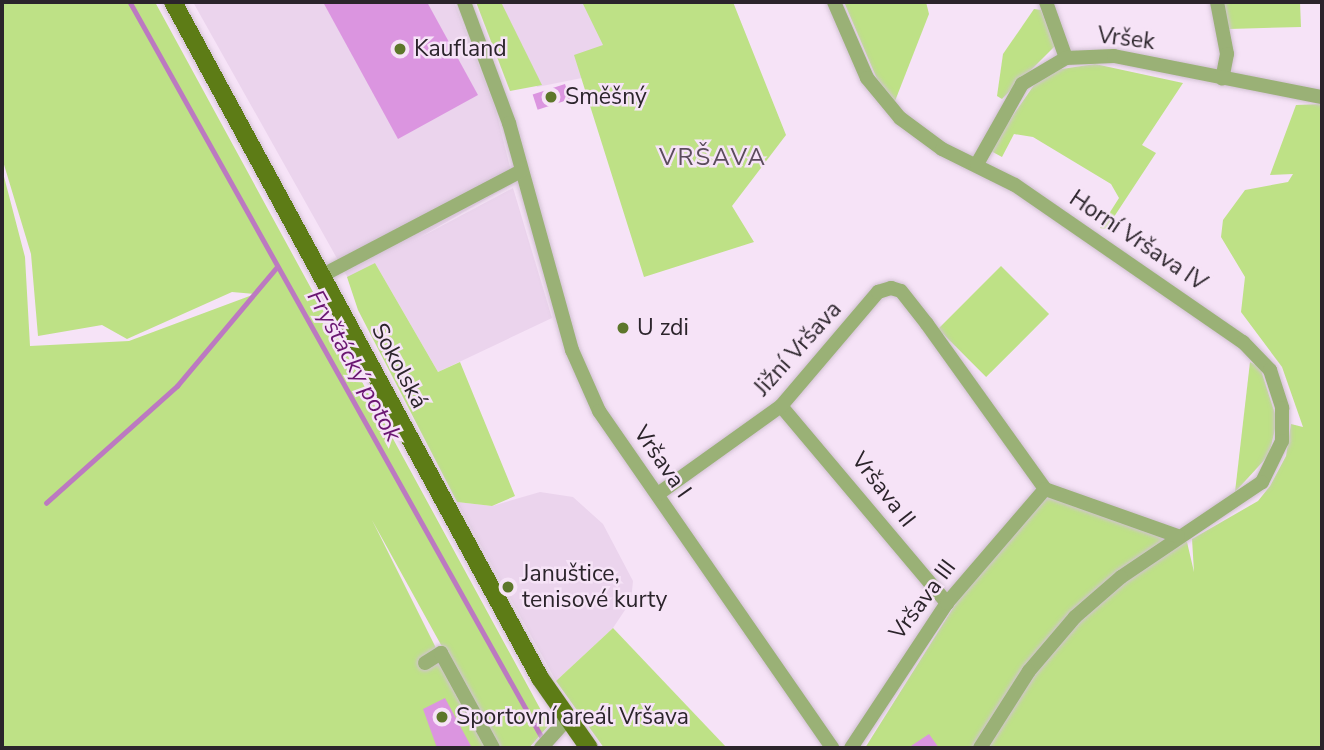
<!DOCTYPE html>
<meta charset="utf-8">
<style>
body{margin:0}
#map{position:relative;width:1324px;height:750px;overflow:hidden;background:#f6e3f7;font-family:"Nunito Sans",sans-serif}
div>[style]{position:absolute}
[style*='--x']{left:calc(var(--x)*1px);top:calc(var(--y)*1px);width:calc(var(--w)*1px);rotate:calc(var(--a)*1deg)}
.built>*{inset:0;background:#ebd4ed}
.green>*{inset:0;background:#bee186;transform-origin:0 0}
.stream>*{height:4.5px;margin:-2.25px;padding:0 2.25px;transform-origin:2.25px;border-radius:2.25px;background:#bc79c1}
.building>*{inset:0;background:#db95e0;transform-origin:0 0}
.roads{filter:drop-shadow(0 0 2px #d1c1d2) drop-shadow(0 0 2px #d1c1d2)}
.minor>*{height:14px;margin:-7px;padding:0 7px;transform-origin:7px;border-radius:7px;background:#9ab176}
.major>*{height:18px;margin:-9px;padding:0 9px;transform-origin:9px;border-radius:9px;background:#5d7c16}
.dots>*{width:19px;height:19px;translate:-50% -50%;box-sizing:border-box;border:4px solid #f6e3f7;border-radius:50%}
span{translate:-50% -50%;white-space:nowrap;text-align:center;line-height:1.15;-webkit-text-stroke:5px #f6e3f7;paint-order:stroke}
.street-label{font-size:23px;color:#2b242b}
.poi-label{font-size:23px;color:#2b242b}
.left{translate:0 -50%;text-align:left}
.neighbourhood-label{font-size:24px;color:#5b4c5c;letter-spacing:2px}
.water-label{font-size:24px;color:#6a1671;font-style:italic}
.frame{position:absolute;inset:0;border:4px solid #2b242b;pointer-events:none}
</style>
<div id="map">
<div class="built">
<i style="clip-path:polygon(193px 2px,454px 2px,495px 107px,514px 183px,417px 239px,513px 188px,552px 318px,438px 372px,375px 263px,348px 278px)"></i>
<i style="clip-path:polygon(498px 2px,582px 2px,604px 45px,582px 78px,537px 87px)"></i>
<i style="clip-path:polygon(540px 492px,573px 497px,603px 524px,633px 581px,631px 601px,613px 628px,556px 681px,457px 502px,492px 506px)"></i>
</div>
<div class="green">
<i style="clip-path:polygon(2px 2px,155px 2px,549px 725px,529px 748px,498px 748px,372px 520px,486px 748px,2px 748px,2px 169px,25px 257px,30px 346px,129px 341px,255px 294px,232px 292px,127px 339px,102px 325px,38px 336px,31px 254px,2px 158px)"></i>
<i style="clip-path:polygon(476px 2px,501px 2px,542px 85px,510px 91px)"></i>
<i style="clip-path:polygon(582px 2px,733px 2px,786px 135px,732px 206px,754px 242px,644px 277px,574px 55px,603px 45px)"></i>
<i style="clip-path:polygon(844px 2px,926px 2px,929px 14px,895px 101px,877px 79px)"></i>
<i style="clip-path:polygon(1223px 2px,1300px 2px,1301px 27px,1229px 29px)"></i>
<i style="clip-path:polygon(1034px 9px,1041px 10px,1055px 46px,1002px 99px,997px 96px,1003px 54px)"></i>
<i style="clip-path:polygon(1095px 64px,1183px 83px,1142px 145px,1156px 153px,1106px 229px,1100px 228px,1119px 198px,1111px 184px,1033px 137px,1014px 134px,1002px 157px,989px 150px,1034px 85px,1055px 70px)"></i>
<i style="clip-path:polygon(1322px 104px,1322px 748px,865px 748px,970px 581px,1048px 496px,1187px 542px,1194px 572px,1192px 539px,1258px 501px,1270px 486px,1286px 456px,1291px 424px,1303px 427px,1282px 367px,1241px 312px,1245px 277px,1221px 237px,1223px 220px,1245px 190px,1288px 182px,1293px 174px,1270px 175px,1296px 105px)"></i>
<i style="clip-path:polygon(375px 263px,438px 372px,460px 362px,515px 496px,492px 506px,457px 502px,358px 310px,347px 277px)"></i>
<i style="left:1001px;top:266px;width:68px;height:89px;rotate:45deg"></i>
<i style="clip-path:polygon(1250px 362px,1260px 367px,1277px 420px,1269px 455px,1235px 492px)"></i>
<i style="clip-path:polygon(613px 628px,727px 748px,604px 748px,556px 681px)"></i>
</div>
<div class="stream">
<i style="--x:130;--y:2;--w:847;--a:60.74"></i>
<i style="--x:46;--y:503;--w:176;--a:-41.8"></i>
<i style="--x:177;--y:386;--w:155;--a:-50"></i>
</div>
<div class="building">
<i style="clip-path:polygon(323px 2px,427px 2px,478px 95px,398px 139px)"></i>
<i style="left:565px;top:84px;width:16px;height:34px;rotate:72deg"></i>
<i style="clip-path:polygon(445px 698px,472px 748px,437px 748px,423px 709px)"></i>
<i style="clip-path:polygon(929px 734px,939px 748px,908px 748px)"></i>
</div>
<div class="roads">
<div class="minor">
<i style="--x:464;--y:2;--w:129;--a:69.6"></i>
<i style="--x:509;--y:123;--w:236;--a:74.5"></i>
<i style="--x:572;--y:350;--w:67;--a:66.1"></i>
<i style="--x:599;--y:411;--w:410;--a:55.3"></i>
<i style="--x:834;--y:2;--w:83;--a:66.5"></i>
<i style="--x:867;--y:78;--w:52;--a:50.5"></i>
<i style="--x:900;--y:118;--w:52;--a:36.4"></i>
<i style="--x:942;--y:149;--w:81;--a:26.3"></i>
<i style="--x:1015;--y:185;--w:277;--a:34.6"></i>
<i style="--x:1243;--y:342;--w:39;--a:46"></i>
<i style="--x:1270;--y:370;--w:40;--a:72"></i>
<i style="--x:1282;--y:408;--w:33;--a:90"></i>
<i style="--x:1282;--y:441;--w:46;--a:116"></i>
<i style="--x:1262;--y:482;--w:170;--a:146"></i>
<i style="--x:1121;--y:577;--w:61;--a:139"></i>
<i style="--x:1075;--y:617;--w:71;--a:130.4"></i>
<i style="--x:1029;--y:671;--w:91;--a:122.5"></i>
<i style="--x:1046;--y:2;--w:59;--a:70.3"></i>
<i style="--x:1217;--y:2;--w:53;--a:79.1"></i>
<i style="--x:1227;--y:54;--w:25;--a:101"></i>
<i style="--x:977;--y:164;--w:92;--a:-60.6"></i>
<i style="--x:1022;--y:84;--w:51;--a:-30.6"></i>
<i style="--x:1066;--y:58;--w:48;--a:-2.4"></i>
<i style="--x:1114;--y:56;--w:212;--a:11.2"></i>
<i style="--x:323;--y:275;--w:224;--a:-27.7"></i>
<i style="--x:781;--y:406;--w:258;--a:49.9"></i>
<i style="--x:658;--y:494;--w:151;--a:-35.6"></i>
<i style="--x:781;--y:406;--w:150;--a:-49.6"></i>
<i style="--x:878;--y:292;--w:14;--a:-17"></i>
<i style="--x:891;--y:288;--w:10;--a:17"></i>
<i style="--x:901;--y:291;--w:42;--a:51.8"></i>
<i style="--x:927;--y:324;--w:203;--a:54.4"></i>
<i style="--x:1045;--y:489;--w:141;--a:19.5"></i>
<i style="--x:425;--y:663;--w:19;--a:-32"></i>
<i style="--x:441;--y:653;--w:108;--a:61.3"></i>
<i style="--x:541;--y:748;--w:36;--a:-48"></i>
<i style="--x:851;--y:748;--w:174;--a:-56.5"></i>
<i style="--x:947;--y:603;--w:150;--a:-49.3"></i>
</div>
<div class="major">
<i style="--x:173;--y:2;--w:769;--a:61.5"></i>
<i style="--x:540;--y:678;--w:85;--a:55"></i>
</div>
</div>
<div class="dots">
<i style="left:400px;top:49px;background:#5d772b"></i>
<i style="left:551px;top:97px;background:#5d772b"></i>
<i style="left:623px;top:328px;background:#5d772b"></i>
<i style="left:508px;top:587px;background:#5d772b"></i>
<i style="left:442px;top:717px;background:#5d772b"></i>
</div>
<div class="street-label">
<span style="left:1126px;top:39px;rotate:7deg">Vršek</span>
<span style="left:1138px;top:241px;rotate:34deg">Horní Vršava IV</span>
<span style="left:798px;top:349px;rotate:-48deg">Jižní Vršava</span>
<span style="left:399px;top:366px;rotate:62deg">Sokolská</span>
<span style="left:662px;top:462px;rotate:55deg">Vršava I</span>
<span style="left:883px;top:490px;rotate:52deg">Vršava II</span>
<span style="left:923px;top:600px;rotate:-53deg">Vršava III</span>
</div>
<div class="poi-label">
<span class="left" style="left:414px;top:49px">Kaufland</span>
<span class="left" style="left:565px;top:97px">Směšný</span>
<span class="left" style="left:637px;top:328px">U zdi</span>
<span class="left" style="left:522px;top:587px">Januštice,<br>tenisové kurty</span>
<span class="left" style="left:456px;top:717px">Sportovní areál Vršava</span>
</div>
<div class="neighbourhood-label">
<span style="left:713px;top:158px">VRŠAVA</span>
</div>
<div class="water-label">
<span style="left:354px;top:366px;rotate:61deg">Fryštácký potok</span>
</div>
<div class="frame"></div>
</div>
